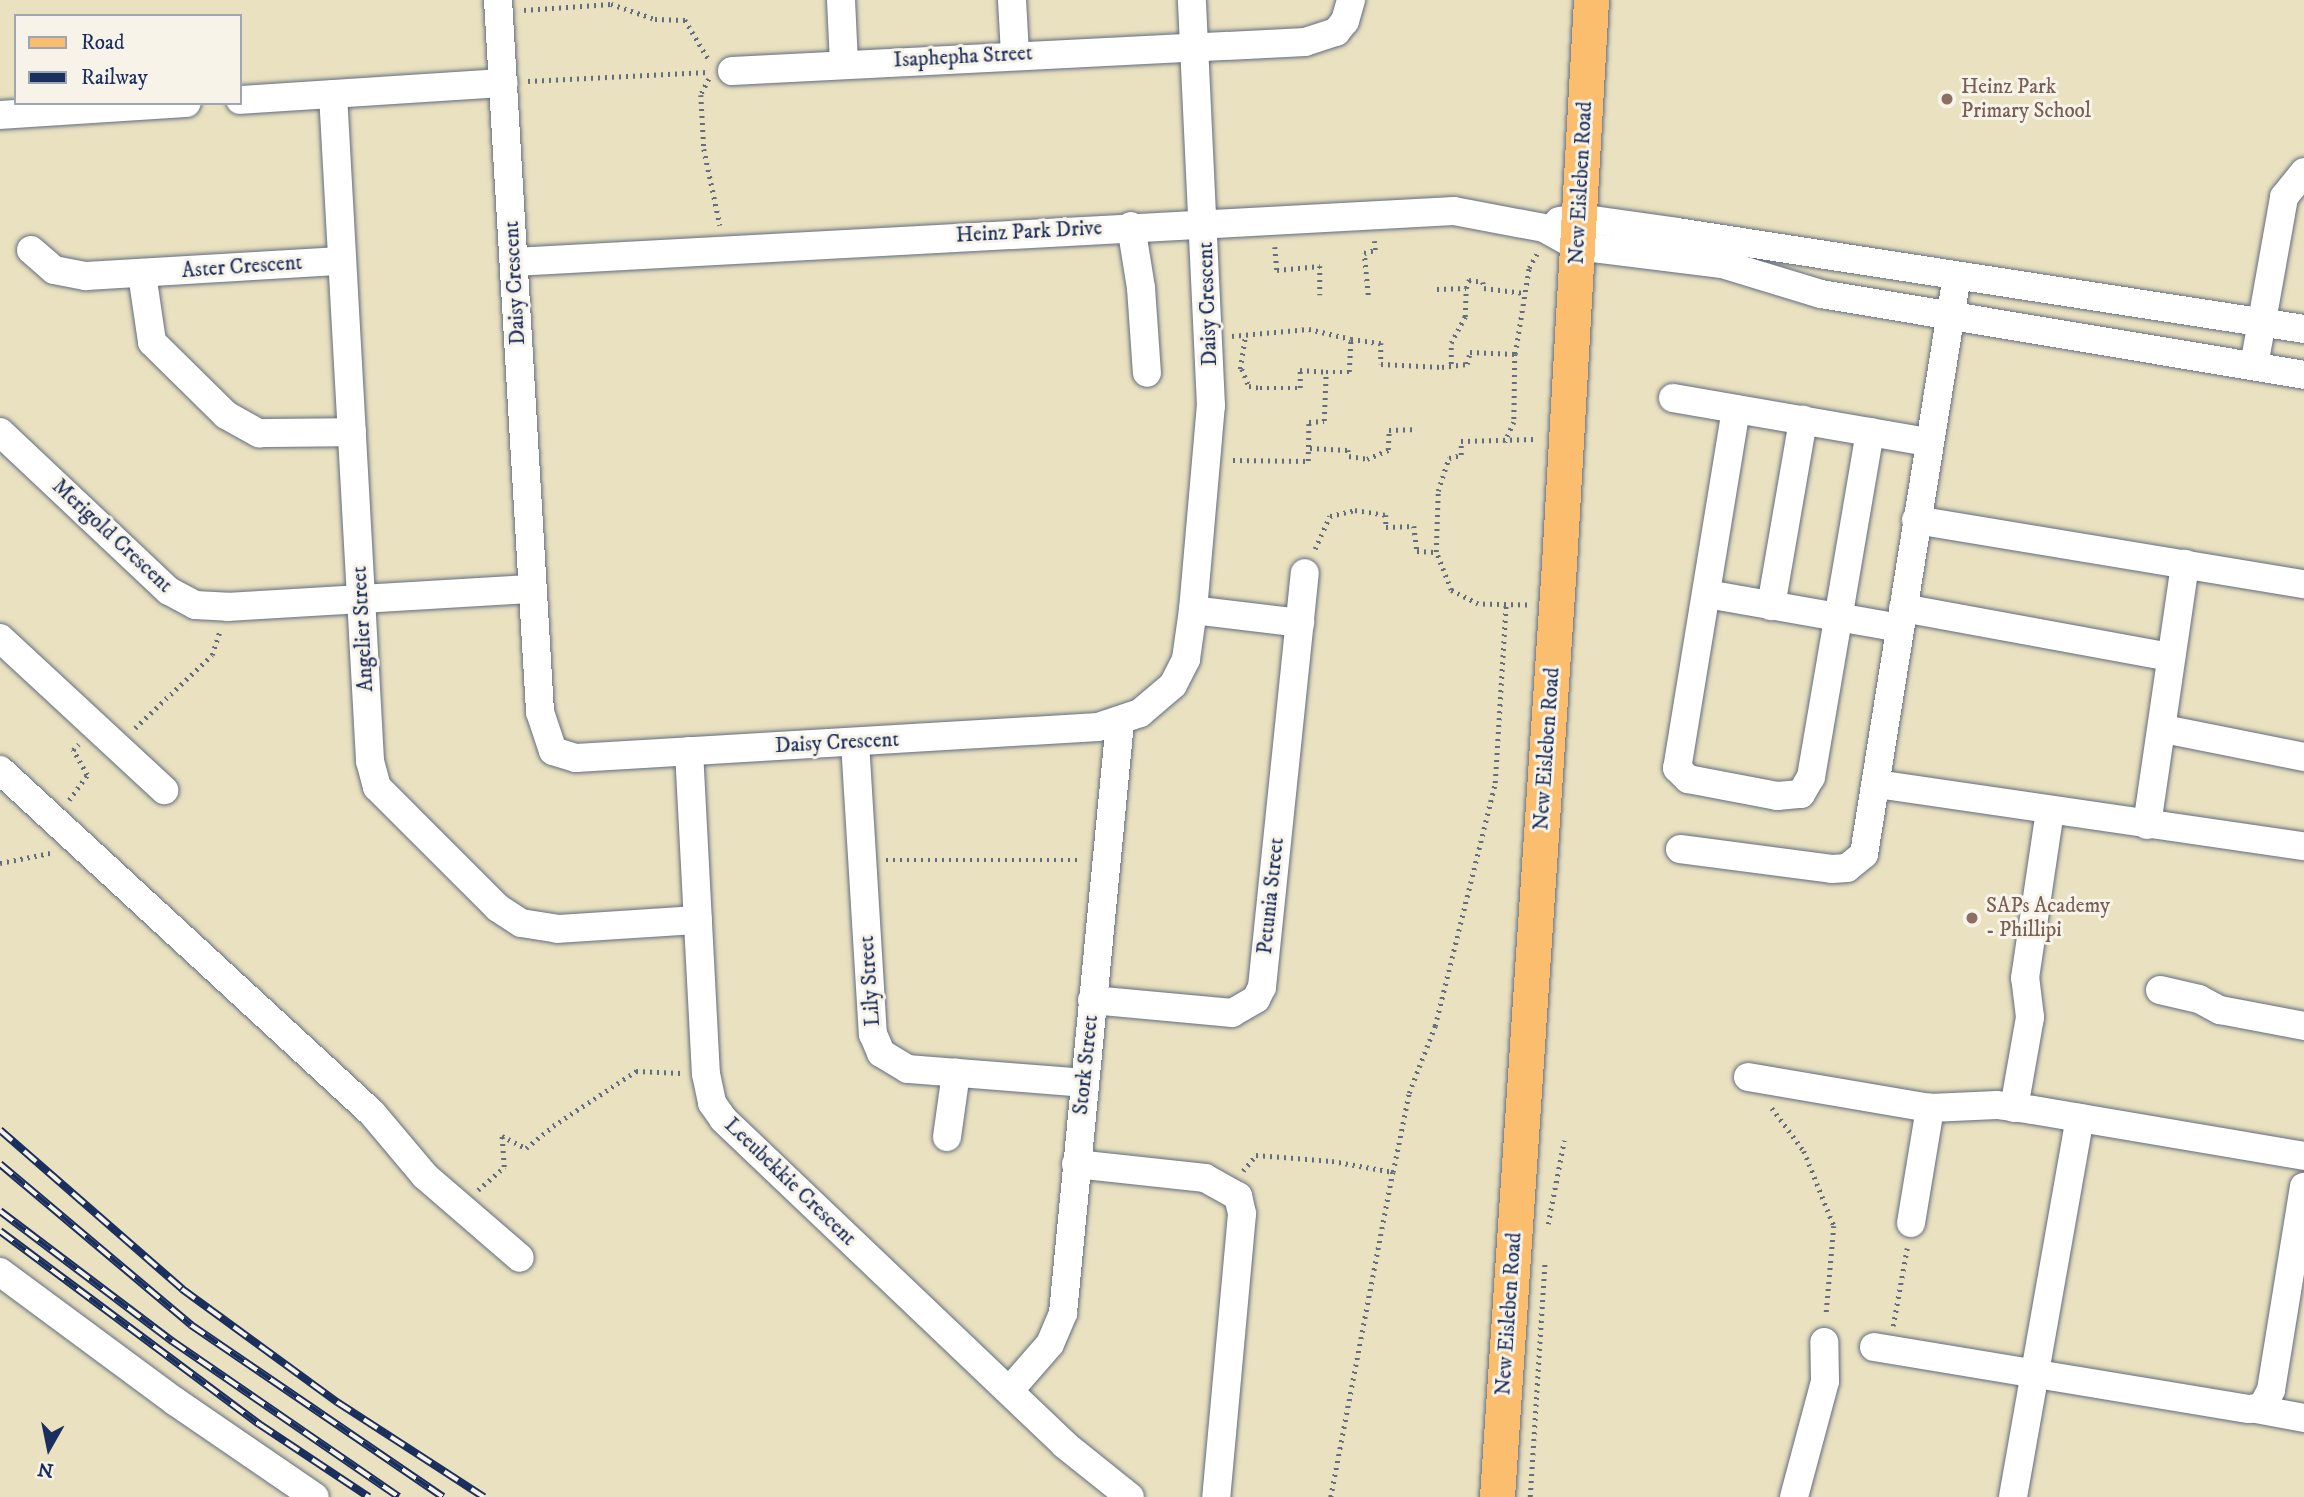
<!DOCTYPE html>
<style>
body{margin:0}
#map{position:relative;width:2304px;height:1497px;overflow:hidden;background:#e9e1bf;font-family:"IM FELL DW Pica",serif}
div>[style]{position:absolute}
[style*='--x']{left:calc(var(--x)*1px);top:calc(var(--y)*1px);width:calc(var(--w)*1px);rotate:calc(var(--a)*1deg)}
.path>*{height:4.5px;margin-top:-2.25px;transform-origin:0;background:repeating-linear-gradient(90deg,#636d80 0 2px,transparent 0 7px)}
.roads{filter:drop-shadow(0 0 2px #636d80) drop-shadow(0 0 2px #636d80)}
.minor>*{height:28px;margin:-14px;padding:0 14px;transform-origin:14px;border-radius:14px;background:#fff}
.major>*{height:35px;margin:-17.5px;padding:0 17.5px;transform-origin:17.5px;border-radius:17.5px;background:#fbbd6e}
.rail>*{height:8px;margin-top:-4px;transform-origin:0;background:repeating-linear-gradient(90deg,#f7f3e8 0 16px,#1b2f5e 0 32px);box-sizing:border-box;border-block:2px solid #1b2f5e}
.dots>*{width:19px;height:19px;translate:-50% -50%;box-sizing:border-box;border:4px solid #f7f3e8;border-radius:50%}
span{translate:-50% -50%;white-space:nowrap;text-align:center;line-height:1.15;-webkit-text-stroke:6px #f7f3e8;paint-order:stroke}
.street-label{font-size:21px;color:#1b2f5e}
.education-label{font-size:21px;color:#785e54}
.left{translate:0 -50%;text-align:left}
.legend{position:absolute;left:14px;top:14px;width:228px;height:91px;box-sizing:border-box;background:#f7f3e8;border:2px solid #9fa5b1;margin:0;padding:9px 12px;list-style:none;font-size:21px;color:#1b2f5e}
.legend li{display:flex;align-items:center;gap:14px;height:35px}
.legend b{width:35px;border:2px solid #9fa5b1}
.north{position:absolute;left:14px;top:1413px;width:70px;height:70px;-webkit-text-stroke:5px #f7f3e8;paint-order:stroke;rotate:189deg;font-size:19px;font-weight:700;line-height:28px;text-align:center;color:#1b2f5e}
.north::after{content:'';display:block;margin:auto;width:24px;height:32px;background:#1b2f5e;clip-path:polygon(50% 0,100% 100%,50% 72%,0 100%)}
</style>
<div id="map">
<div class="path">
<i style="--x:524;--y:10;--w:87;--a:-3.9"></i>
<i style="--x:611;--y:4;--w:46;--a:18.8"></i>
<i style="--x:655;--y:19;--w:30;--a:2"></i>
<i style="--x:685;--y:20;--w:47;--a:59"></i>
<i style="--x:709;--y:79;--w:18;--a:117"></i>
<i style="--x:701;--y:95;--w:54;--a:86.8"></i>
<i style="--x:704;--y:149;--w:78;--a:78.1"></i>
<i style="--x:528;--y:81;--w:180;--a:-2.9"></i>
<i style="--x:1275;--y:247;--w:23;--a:85"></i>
<i style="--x:1277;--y:270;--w:43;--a:-5.3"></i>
<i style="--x:1320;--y:266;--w:29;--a:90"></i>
<i style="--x:1437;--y:289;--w:29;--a:-2"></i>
<i style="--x:1466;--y:288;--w:9;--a:-69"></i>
<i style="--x:1469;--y:280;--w:14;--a:8"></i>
<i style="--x:1483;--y:282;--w:6;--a:81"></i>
<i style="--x:1484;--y:288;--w:40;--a:7.1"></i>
<i style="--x:1368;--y:295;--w:42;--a:-95.4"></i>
<i style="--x:1364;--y:253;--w:11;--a:-15"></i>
<i style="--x:1375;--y:250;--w:9;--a:-96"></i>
<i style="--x:1232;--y:336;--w:77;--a:-5.2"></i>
<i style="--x:1309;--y:329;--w:43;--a:13.4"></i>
<i style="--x:1515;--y:354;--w:87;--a:-80.8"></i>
<i style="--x:1529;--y:268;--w:18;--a:-61"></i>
<i style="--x:1451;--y:364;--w:21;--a:-90"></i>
<i style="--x:1451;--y:343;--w:30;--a:-62"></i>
<i style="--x:1465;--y:317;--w:29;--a:-88"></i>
<i style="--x:1240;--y:369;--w:33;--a:-81"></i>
<i style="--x:1242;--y:369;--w:18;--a:68"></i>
<i style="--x:1249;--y:386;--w:11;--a:10"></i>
<i style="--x:1260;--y:388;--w:40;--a:0"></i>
<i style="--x:1300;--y:388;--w:18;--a:-90"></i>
<i style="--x:1300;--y:370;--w:26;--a:4"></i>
<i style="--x:1310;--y:448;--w:38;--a:3"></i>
<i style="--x:1348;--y:450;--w:6;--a:81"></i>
<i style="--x:1349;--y:456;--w:18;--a:9"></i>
<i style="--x:1367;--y:459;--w:23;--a:-23"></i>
<i style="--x:1388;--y:450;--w:20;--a:-87"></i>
<i style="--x:1389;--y:430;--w:23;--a:-2"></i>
<i style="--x:1233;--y:460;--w:75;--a:0.8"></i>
<i style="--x:1308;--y:461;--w:39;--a:-89"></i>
<i style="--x:1309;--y:422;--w:15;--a:-4"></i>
<i style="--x:1324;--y:421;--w:49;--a:-87.7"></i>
<i style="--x:1326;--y:372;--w:23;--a:0"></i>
<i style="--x:1349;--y:372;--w:33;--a:-87"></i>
<i style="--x:1351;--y:339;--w:30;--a:8"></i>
<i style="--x:1381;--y:343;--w:21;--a:90"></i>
<i style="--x:1381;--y:364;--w:61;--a:2.8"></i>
<i style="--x:1442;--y:367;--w:25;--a:-7"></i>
<i style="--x:1467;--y:364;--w:12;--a:-76"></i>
<i style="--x:1470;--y:352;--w:45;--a:2.5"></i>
<i style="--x:1515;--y:354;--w:68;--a:90.8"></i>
<i style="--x:1514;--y:422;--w:22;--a:114"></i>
<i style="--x:1315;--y:549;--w:36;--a:-66"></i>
<i style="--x:1330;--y:516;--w:26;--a:-13"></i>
<i style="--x:1355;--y:510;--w:31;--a:9"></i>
<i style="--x:1386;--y:515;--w:12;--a:90"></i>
<i style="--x:1386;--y:527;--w:28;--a:-2"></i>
<i style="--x:1414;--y:526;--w:25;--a:83"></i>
<i style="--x:1417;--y:551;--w:19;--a:3"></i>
<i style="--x:1527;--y:605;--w:49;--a:-178.8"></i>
<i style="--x:1478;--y:604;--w:30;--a:-153"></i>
<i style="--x:1451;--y:590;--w:41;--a:-111.5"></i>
<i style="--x:1436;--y:552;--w:61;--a:-88.1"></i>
<i style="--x:1438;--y:491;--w:35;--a:-72"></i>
<i style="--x:1449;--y:458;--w:12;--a:-14"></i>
<i style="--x:1461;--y:455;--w:14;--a:-90"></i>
<i style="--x:1461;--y:441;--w:76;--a:-1.5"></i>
<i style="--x:135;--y:728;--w:106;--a:-43.5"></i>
<i style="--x:212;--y:655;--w:25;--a:-72"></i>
<i style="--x:69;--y:800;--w:31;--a:-54"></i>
<i style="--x:87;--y:775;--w:29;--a:-119"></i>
<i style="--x:73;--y:750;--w:8;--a:-45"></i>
<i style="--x:886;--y:860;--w:195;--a:0"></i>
<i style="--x:0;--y:863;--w:51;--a:-11.3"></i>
<i style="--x:1772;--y:1108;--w:54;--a:53.3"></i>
<i style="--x:1804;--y:1151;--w:81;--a:68.2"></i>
<i style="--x:1834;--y:1226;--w:91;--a:95"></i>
<i style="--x:1243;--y:1171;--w:21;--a:-51"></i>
<i style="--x:1256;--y:1155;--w:76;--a:4.5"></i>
<i style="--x:1332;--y:1161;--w:62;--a:10.2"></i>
<i style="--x:1393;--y:1172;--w:331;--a:100.8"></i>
<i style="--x:1393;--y:1172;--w:81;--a:-78.6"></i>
<i style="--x:1409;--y:1093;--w:72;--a:-68.8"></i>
<i style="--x:1435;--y:1026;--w:250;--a:-76.1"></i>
<i style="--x:1495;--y:783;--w:178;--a:-86.5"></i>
<i style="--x:478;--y:1190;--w:35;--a:-41"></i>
<i style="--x:504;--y:1167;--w:31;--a:-94"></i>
<i style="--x:502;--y:1136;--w:27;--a:27"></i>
<i style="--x:526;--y:1148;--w:35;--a:-39"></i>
<i style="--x:553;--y:1126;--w:100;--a:-33.5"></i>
<i style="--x:636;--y:1071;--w:45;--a:2.5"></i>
<i style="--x:1548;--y:1224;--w:85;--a:-79.1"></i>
<i style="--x:1893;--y:1326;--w:79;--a:-79.8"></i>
<i style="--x:1530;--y:1497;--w:236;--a:-86.4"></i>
</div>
<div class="roads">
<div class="minor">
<i style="--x:498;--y:0;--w:713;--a:86.62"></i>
<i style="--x:540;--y:712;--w:41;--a:71.6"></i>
<i style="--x:553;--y:751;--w:24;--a:17"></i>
<i style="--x:576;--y:758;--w:523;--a:-3.4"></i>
<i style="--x:1098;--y:727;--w:44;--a:-18.4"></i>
<i style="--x:1140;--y:713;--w:43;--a:-40.3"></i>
<i style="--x:1173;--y:685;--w:29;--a:-63"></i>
<i style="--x:1186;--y:659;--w:49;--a:-81.9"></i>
<i style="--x:1193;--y:610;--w:205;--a:-85"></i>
<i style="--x:1211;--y:406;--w:406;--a:-92.7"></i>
<i style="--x:841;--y:0;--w:63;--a:87.3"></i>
<i style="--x:1012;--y:0;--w:54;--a:86.8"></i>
<i style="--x:732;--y:71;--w:574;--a:-2.9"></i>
<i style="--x:1305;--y:42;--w:33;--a:-18"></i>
<i style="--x:1336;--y:32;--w:14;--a:-51"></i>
<i style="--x:1345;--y:21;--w:22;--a:-74"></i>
<i style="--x:333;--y:94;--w:668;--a:86.82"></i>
<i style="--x:370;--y:761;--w:27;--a:75"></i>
<i style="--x:377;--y:787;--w:171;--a:45"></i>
<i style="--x:498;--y:908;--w:27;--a:33"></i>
<i style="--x:521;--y:923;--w:37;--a:9"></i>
<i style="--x:558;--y:929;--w:140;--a:-3.7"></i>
<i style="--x:240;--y:100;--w:264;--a:-3.7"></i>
<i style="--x:0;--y:115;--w:187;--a:-3.7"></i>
<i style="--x:1559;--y:221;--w:20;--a:-9"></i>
<i style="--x:1579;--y:218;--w:99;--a:8.1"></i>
<i style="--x:1677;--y:232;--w:634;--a:8.79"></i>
<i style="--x:1131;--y:226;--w:63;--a:80.8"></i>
<i style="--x:1141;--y:288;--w:85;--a:86"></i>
<i style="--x:31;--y:250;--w:30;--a:41"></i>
<i style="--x:54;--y:270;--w:33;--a:11"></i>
<i style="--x:86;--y:276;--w:255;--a:-3.4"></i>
<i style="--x:514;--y:262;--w:941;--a:-3.11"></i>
<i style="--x:1454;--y:211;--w:92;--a:10.7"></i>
<i style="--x:1544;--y:228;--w:38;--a:29"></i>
<i style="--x:1577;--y:246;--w:146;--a:7.1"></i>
<i style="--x:1722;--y:264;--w:103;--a:16.9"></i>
<i style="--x:1821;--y:294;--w:490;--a:9.5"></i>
<i style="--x:142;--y:274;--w:69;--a:81.6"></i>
<i style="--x:152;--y:342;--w:104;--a:44.6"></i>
<i style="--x:226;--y:415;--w:38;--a:29"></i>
<i style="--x:259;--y:433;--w:93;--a:-0.6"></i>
<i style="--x:2254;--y:366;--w:172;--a:-79.9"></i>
<i style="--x:2284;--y:197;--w:32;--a:-51"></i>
<i style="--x:1673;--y:398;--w:259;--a:9.8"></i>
<i style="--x:1736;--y:409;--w:364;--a:99.3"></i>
<i style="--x:1677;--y:768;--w:16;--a:45"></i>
<i style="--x:1688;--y:779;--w:91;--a:10.8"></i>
<i style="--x:1777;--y:796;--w:24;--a:-5"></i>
<i style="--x:1801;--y:794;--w:20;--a:-60"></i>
<i style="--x:1811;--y:777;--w:350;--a:-80.3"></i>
<i style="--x:0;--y:432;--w:232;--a:43.3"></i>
<i style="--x:169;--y:591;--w:30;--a:28"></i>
<i style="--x:195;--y:605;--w:33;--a:3"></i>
<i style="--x:228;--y:607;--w:305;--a:-3.4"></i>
<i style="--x:1916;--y:520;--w:393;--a:9.4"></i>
<i style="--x:1707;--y:594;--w:196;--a:10"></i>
<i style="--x:1771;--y:606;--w:189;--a:-80.2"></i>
<i style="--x:1903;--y:608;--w:270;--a:10.4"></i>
<i style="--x:1193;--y:610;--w:108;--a:6.9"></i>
<i style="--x:0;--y:638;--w:224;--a:42.8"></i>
<i style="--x:2164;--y:729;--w:143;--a:11.3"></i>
<i style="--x:855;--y:742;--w:293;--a:86.5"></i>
<i style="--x:873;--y:1034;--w:21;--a:67"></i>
<i style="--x:881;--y:1053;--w:31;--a:31"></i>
<i style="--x:908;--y:1069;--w:177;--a:4.5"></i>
<i style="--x:689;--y:751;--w:323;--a:87"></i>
<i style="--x:706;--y:1074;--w:30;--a:78"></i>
<i style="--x:712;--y:1103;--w:19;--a:55"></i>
<i style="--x:723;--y:1119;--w:472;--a:43.6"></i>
<i style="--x:1065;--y:1445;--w:83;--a:38.7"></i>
<i style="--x:0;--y:770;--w:506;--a:42.68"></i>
<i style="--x:372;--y:1113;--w:82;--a:49.9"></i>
<i style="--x:425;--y:1176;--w:125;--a:40.8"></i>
<i style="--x:1877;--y:784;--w:431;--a:8.3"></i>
<i style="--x:2147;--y:825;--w:264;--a:-81.7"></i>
<i style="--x:1680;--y:849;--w:153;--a:7.5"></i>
<i style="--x:1832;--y:869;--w:15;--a:-4"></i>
<i style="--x:1847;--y:868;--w:22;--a:-39"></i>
<i style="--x:1864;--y:854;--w:586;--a:-80.87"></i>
<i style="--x:2160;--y:990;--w:40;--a:13"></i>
<i style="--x:2199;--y:999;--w:24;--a:28"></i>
<i style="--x:2220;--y:1010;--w:86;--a:10.8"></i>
<i style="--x:1092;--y:1000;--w:141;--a:5.3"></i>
<i style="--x:1232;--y:1013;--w:28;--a:-30"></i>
<i style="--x:1256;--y:999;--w:13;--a:-63"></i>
<i style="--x:1262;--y:987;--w:416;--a:-84.1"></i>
<i style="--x:1748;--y:1077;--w:185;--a:9.7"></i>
<i style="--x:1930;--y:1108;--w:67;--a:-2.6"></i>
<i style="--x:1997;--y:1105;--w:36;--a:8"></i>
<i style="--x:2033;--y:1110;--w:275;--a:9.6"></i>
<i style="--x:2014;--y:1108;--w:92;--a:-80"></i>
<i style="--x:2030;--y:1017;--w:39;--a:-97"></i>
<i style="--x:2025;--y:978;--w:169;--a:-81.5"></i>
<i style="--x:947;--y:1137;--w:65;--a:-82"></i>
<i style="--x:1076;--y:1164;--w:130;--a:6.2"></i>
<i style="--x:1205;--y:1178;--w:38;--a:29"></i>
<i style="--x:1238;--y:1196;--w:18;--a:77"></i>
<i style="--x:1242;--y:1214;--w:284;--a:95.2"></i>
<i style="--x:1911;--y:1223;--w:117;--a:-80.6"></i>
<i style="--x:0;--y:1272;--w:219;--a:36.5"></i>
<i style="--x:176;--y:1402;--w:168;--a:34.4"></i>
<i style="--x:1874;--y:1347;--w:380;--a:9.4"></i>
<i style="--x:2249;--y:1409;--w:13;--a:-9"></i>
<i style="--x:2262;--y:1407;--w:19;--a:-62"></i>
<i style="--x:2271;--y:1390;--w:206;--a:-80.8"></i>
<i style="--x:1009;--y:1391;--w:62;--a:-48.9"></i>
<i style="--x:1050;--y:1344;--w:34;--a:-67"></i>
<i style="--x:1063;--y:1313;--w:594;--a:-84.49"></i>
<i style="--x:2256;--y:1409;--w:49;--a:10.6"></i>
<i style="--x:1794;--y:1497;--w:120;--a:-75"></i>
<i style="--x:1825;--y:1381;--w:39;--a:-91"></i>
<i style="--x:2013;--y:1497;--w:385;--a:-80"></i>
</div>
<div class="major">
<i style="--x:1497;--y:1497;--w:935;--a:-86.2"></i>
<i style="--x:1559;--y:564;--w:565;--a:-86.75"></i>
</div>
</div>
<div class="rail">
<i style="--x:0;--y:1130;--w:242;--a:41.1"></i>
<i style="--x:182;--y:1289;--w:192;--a:36.1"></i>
<i style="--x:337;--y:1402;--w:175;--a:32.9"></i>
<i style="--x:0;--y:1164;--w:250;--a:40.1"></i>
<i style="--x:191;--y:1325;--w:305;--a:34.3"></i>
<i style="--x:0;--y:1211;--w:216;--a:37.1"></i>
<i style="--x:172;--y:1341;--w:275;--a:34.5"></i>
<i style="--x:0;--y:1231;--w:323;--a:36.7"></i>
<i style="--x:259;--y:1424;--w:132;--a:33.6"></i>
</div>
<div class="dots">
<i style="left:1947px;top:99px;background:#8d6e63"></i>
<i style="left:1972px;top:918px;background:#8d6e63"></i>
</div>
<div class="street-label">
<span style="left:963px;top:57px;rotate:-3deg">Isaphepha Street</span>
<span style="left:1581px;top:183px;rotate:-87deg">New Eisleben Road</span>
<span style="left:1029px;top:232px;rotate:-3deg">Heinz Park Drive</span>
<span style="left:242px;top:267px;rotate:-4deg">Aster Crescent</span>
<span style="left:515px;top:283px;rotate:-93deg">Daisy Crescent</span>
<span style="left:1208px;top:304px;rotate:-92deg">Daisy Crescent</span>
<span style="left:112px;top:536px;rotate:43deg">Merigold Crescent</span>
<span style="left:363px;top:629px;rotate:-93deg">Angelier Street</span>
<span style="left:837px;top:743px;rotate:-3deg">Daisy Crescent</span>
<span style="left:1547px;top:749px;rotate:-86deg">New Eisleben Road</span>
<span style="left:1271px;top:896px;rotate:-84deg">Petunia Street</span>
<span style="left:870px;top:981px;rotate:-94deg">Lily Street</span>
<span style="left:1086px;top:1065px;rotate:-84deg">Stork Street</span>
<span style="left:790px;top:1182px;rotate:44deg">Leeubekkie Crescent</span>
<span style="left:1509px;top:1314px;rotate:-86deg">New Eisleben Road</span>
</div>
<div class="education-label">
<span class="left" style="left:1961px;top:99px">Heinz Park<br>Primary School</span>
<span class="left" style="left:1986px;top:918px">SAPs Academy<br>- Phillipi</span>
</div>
<ul class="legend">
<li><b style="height:9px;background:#fbbd6e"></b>Road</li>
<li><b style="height:9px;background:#1b2f5e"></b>Railway</li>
</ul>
<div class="north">N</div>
</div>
